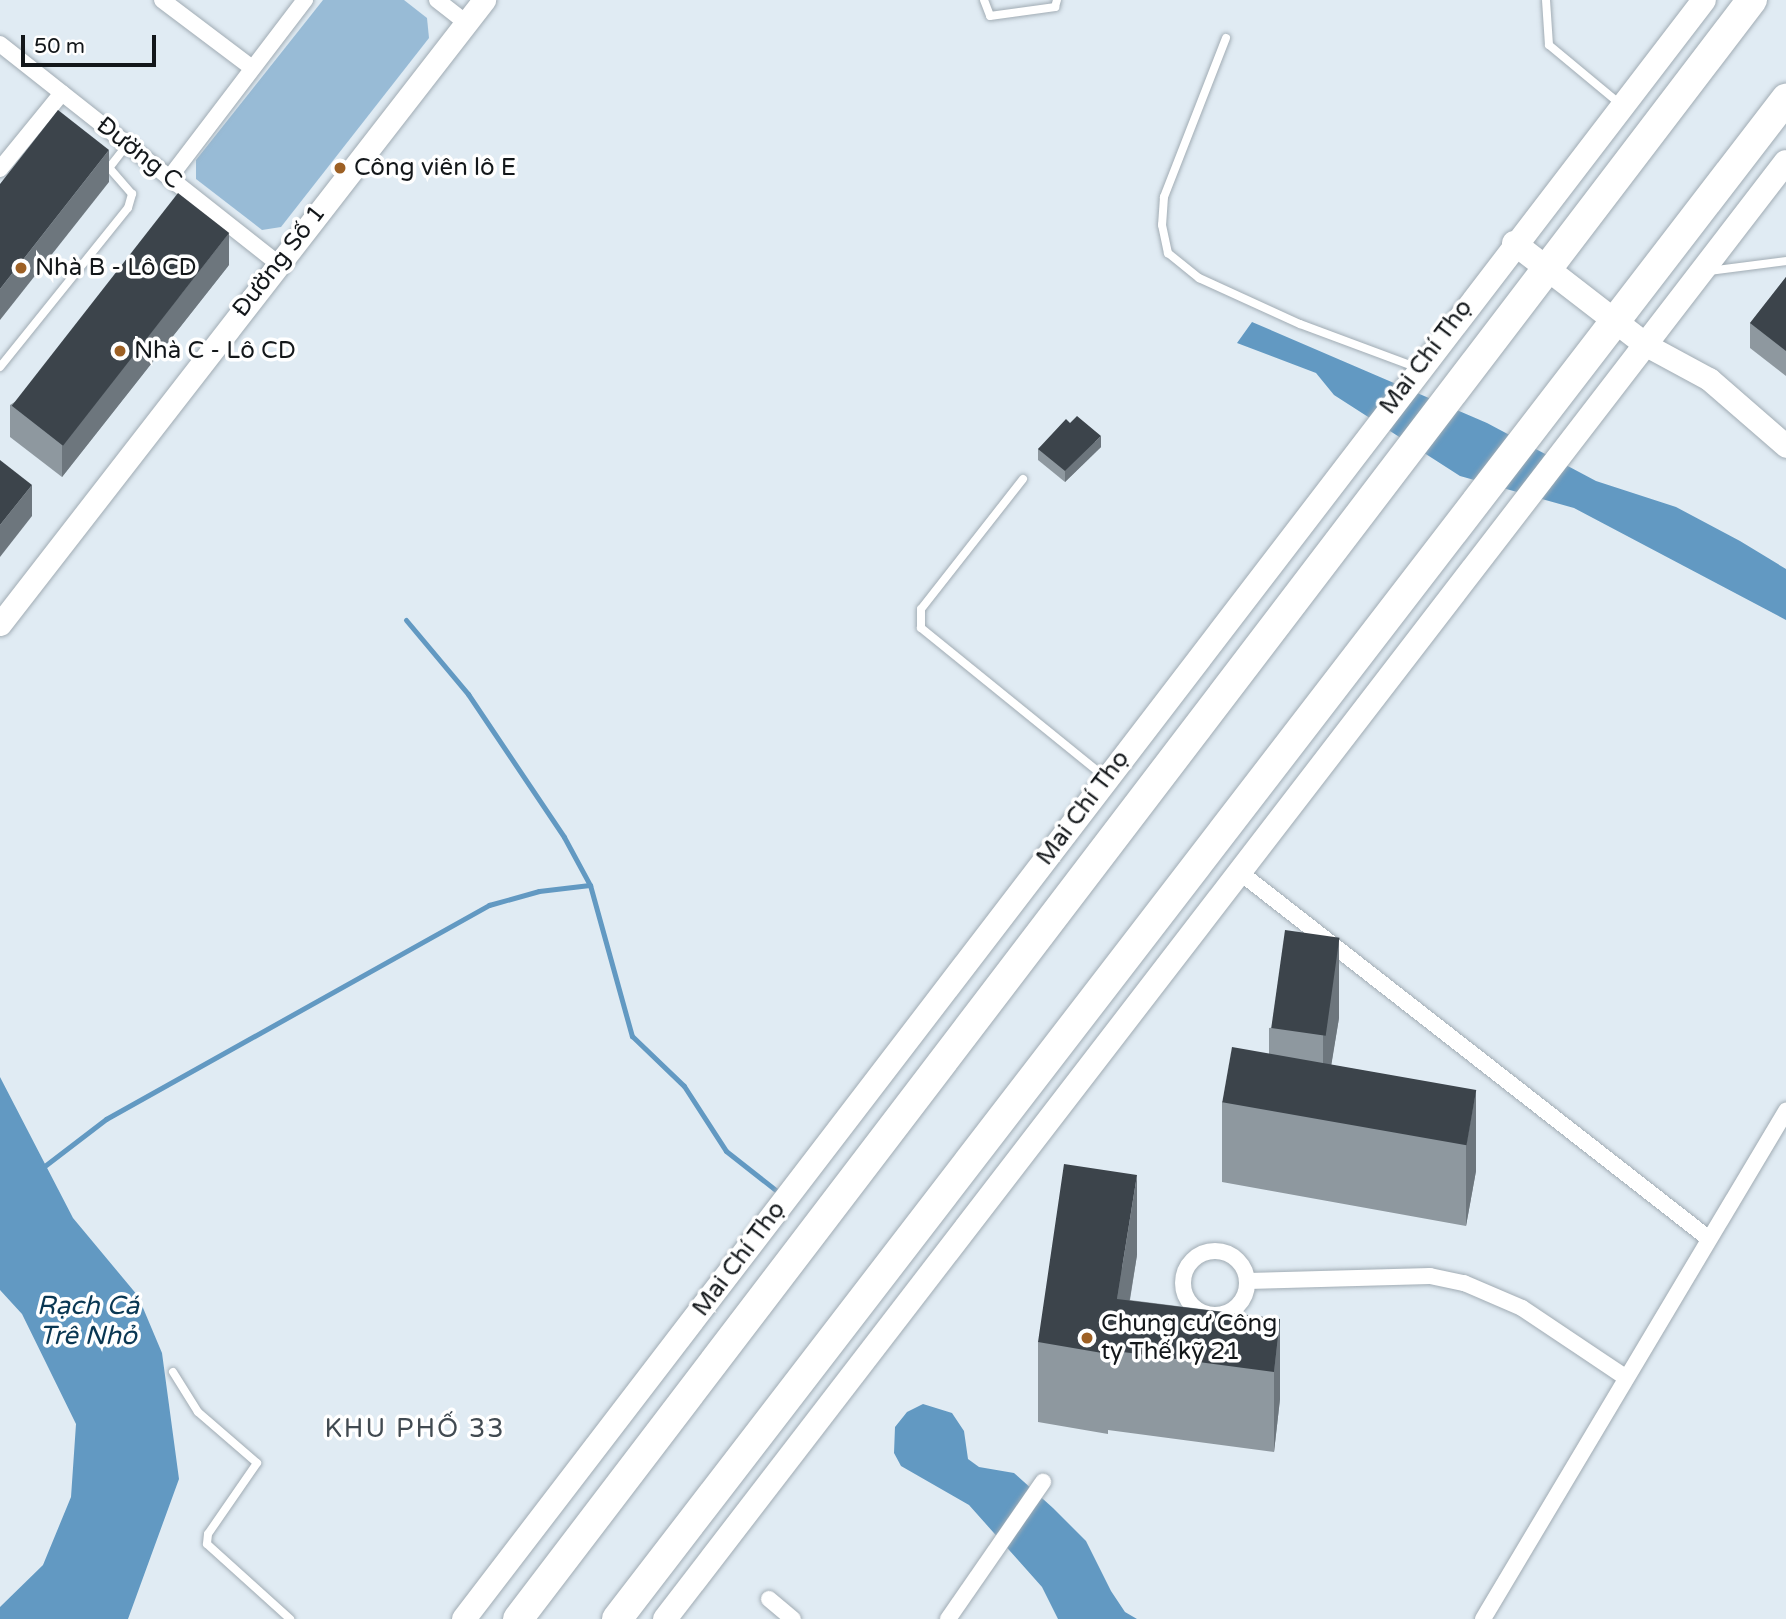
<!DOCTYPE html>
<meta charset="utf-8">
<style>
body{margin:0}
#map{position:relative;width:1786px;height:1619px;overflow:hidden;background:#e0ebf3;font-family:"Varela Round",sans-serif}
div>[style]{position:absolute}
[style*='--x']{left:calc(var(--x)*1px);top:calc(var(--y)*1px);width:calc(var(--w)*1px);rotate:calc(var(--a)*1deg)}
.green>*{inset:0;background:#98bbd6}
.water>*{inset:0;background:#6299c2}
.stream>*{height:5px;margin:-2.5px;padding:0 2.5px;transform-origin:2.5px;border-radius:2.5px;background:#6299c2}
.roads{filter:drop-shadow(0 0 2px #a1acb4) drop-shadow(0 0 2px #a1acb4)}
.lane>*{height:8px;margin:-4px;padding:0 4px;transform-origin:4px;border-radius:4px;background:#fff}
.street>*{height:16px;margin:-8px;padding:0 8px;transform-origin:8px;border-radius:8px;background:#fff}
.street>.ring{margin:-8px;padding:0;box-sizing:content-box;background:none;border:16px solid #fff;border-radius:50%}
.secondary>*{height:23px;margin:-11.5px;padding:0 11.5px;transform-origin:11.5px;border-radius:11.5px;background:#fff}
.primary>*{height:24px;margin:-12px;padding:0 12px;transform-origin:12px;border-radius:12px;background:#fff}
.highway>*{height:30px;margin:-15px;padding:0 15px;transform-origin:15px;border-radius:15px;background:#fff}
.wall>*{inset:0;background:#8e989f}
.shaded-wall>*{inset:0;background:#6d767d}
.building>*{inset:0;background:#3c444b;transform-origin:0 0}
.dots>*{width:19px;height:19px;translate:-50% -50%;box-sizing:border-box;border:4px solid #fff;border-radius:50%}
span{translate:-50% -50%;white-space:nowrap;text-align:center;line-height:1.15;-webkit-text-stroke:7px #fff;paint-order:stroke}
.street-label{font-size:24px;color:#13171a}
.poi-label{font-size:24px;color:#13171a}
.left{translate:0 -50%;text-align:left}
.water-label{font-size:26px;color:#093753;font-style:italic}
.neighbourhood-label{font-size:26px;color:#414a51;letter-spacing:2px}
.scale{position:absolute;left:21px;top:35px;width:135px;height:32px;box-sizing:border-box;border:4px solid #13171a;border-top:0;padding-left:9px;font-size:21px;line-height:24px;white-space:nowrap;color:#13171a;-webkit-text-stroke:5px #fff;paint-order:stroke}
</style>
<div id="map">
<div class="green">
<i style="clip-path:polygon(323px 0,404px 0,427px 18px,429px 38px,281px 227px,262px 230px,196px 179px,196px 160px)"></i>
</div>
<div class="water">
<i style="clip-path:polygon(1252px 322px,1487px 423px,1596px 481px,1676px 507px,1740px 541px,1786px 569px,1786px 620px,1574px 508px,1460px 476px,1334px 395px,1316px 373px,1237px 343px)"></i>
<i style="clip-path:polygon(0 1077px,73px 1218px,138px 1296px,162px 1353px,179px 1479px,128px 1619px,0 1619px,0 1607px,43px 1565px,71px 1497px,76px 1424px,22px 1314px,0 1290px)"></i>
<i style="clip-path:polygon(923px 1404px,952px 1413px,964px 1431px,968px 1459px,979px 1467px,1014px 1473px,1053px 1508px,1086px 1541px,1111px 1591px,1125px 1612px,1137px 1619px,1058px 1619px,1042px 1587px,969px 1505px,901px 1466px,894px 1453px,895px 1427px,907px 1412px)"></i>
</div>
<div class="stream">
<i style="--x:406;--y:620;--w:97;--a:50"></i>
<i style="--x:468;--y:694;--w:172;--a:56.1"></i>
<i style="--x:564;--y:837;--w:55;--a:61.6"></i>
<i style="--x:590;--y:885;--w:157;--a:74.5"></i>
<i style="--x:632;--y:1036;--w:72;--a:43.9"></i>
<i style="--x:684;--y:1086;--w:77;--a:57.1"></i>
<i style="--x:726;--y:1151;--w:71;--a:38.2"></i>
<i style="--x:42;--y:1168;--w:81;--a:-37.4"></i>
<i style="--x:106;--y:1119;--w:439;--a:-29.2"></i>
<i style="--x:489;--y:905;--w:52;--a:-15.6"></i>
<i style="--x:539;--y:891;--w:51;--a:-6.7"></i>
</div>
<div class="roads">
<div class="lane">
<i style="--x:984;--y:0;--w:17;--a:69"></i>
<i style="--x:990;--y:16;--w:66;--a:-7.9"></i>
<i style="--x:1055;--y:7;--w:7;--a:-74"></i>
<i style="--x:1546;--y:0;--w:45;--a:86.2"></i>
<i style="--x:1549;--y:45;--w:92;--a:39.7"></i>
<i style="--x:1226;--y:38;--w:171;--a:111.3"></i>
<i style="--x:1164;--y:197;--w:28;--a:94"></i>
<i style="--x:1162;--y:225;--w:29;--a:78"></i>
<i style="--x:1168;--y:253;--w:40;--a:39"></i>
<i style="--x:1199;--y:278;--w:111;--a:24.5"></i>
<i style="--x:1300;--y:324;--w:126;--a:20.4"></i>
<i style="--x:1709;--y:271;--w:78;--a:-7.4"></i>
<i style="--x:0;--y:367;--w:204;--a:-51.2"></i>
<i style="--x:128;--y:208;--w:15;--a:-74"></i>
<i style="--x:132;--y:194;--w:35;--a:-131"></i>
<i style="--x:109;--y:168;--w:29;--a:-52"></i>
<i style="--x:1023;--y:479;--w:165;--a:128.1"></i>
<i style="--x:921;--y:609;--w:19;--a:90"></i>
<i style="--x:921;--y:628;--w:238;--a:39"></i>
<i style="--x:173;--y:1372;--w:47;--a:58"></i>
<i style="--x:198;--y:1412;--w:78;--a:40.8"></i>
<i style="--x:257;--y:1463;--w:86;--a:124.6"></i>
<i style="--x:208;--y:1534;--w:10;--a:96"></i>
<i style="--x:207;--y:1544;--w:112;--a:42.1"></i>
</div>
<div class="street">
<i style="--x:162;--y:0;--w:111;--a:37"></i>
<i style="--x:437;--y:0;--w:37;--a:38"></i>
<i style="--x:0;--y:44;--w:353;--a:38.3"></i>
<i style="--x:0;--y:169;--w:98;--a:-50.8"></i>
<i style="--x:170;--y:177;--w:223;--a:-52.7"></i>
<i style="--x:1242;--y:874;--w:591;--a:37.99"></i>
<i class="ring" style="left:1183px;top:1251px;width:48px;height:48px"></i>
<i style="--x:1248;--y:1281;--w:182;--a:-1.6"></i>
<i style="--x:1430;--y:1276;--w:35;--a:12"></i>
<i style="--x:1464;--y:1283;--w:63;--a:23.3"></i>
<i style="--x:1522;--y:1308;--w:124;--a:33.8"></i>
<i style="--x:769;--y:1599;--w:31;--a:40"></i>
<i style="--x:948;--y:1619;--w:167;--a:-55.3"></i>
<i style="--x:1483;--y:1619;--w:592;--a:-59.19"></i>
</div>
<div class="secondary">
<i style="--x:1646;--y:345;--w:72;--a:28.4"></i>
<i style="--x:1709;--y:379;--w:102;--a:41"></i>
<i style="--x:0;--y:624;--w:790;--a:-52.2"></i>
</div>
<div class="primary">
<i style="--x:1514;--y:243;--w:167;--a:37.7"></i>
<i style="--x:464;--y:1619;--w:2039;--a:-52.55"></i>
<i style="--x:665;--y:1619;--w:1838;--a:-52.43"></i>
</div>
<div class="highway">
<i style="--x:518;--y:1619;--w:2036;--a:-52.69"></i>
<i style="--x:617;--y:1619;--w:1918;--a:-52.44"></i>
</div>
</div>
<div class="wall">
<i style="clip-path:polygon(229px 265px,62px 477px,10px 437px,10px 405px)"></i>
<i style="clip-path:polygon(1786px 277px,1786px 376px,1750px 348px,1750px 323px)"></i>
<i style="clip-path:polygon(1070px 423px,1101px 447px,1065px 482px,1038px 460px,1038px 449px)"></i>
<i style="clip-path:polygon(1339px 1018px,1331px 1065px,1476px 1091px,1476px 1171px,1466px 1226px,1222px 1182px,1222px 1102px,1269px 1054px,1269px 1028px)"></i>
<i style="clip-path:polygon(1137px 1255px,1130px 1300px,1280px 1319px,1280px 1399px,1274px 1452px,1108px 1430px,1108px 1434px,1038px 1422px,1038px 1342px)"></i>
</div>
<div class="shaded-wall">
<i style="clip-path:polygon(109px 150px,109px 182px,0 320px,0 289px)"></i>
<i style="clip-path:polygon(229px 233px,229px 265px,62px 477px,62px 446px)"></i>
<i style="clip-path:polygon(1101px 436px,1101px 447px,1065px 482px,1065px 471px)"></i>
<i style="clip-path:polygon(32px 485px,32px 516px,0 557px,0 525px)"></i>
<i style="clip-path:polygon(1339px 938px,1339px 1018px,1323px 1116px,1323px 1036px)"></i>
<i style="clip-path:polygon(1476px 1091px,1476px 1171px,1466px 1226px,1466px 1146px)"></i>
<i style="clip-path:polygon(1137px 1175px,1137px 1255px,1121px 1352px,1117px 1299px)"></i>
<i style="clip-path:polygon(1280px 1319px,1280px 1399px,1274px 1452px,1274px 1372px)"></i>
</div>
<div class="building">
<i style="clip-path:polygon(58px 110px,109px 150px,0 289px,0 184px)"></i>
<i style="left:178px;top:193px;width:65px;height:270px;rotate:38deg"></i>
<i style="clip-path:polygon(1786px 277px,1786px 351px,1750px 323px)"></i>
<i style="clip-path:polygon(1077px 416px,1101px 436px,1065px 471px,1038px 449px,1066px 419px,1070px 423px)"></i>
<i style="clip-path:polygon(0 460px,32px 485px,0 525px)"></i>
<i style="left:1285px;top:930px;width:55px;height:99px;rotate:8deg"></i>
<i style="left:1232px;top:1047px;width:248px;height:56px;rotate:10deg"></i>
<i style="clip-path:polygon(1064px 1164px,1137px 1175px,1117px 1299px,1280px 1319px,1274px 1372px,1108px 1350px,1108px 1354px,1038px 1342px)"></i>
</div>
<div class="dots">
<i style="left:340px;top:168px;background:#9d6024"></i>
<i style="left:21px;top:268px;background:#9d6024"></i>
<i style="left:120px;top:351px;background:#9d6024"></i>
<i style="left:1087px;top:1338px;background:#9d6024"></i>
</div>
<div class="street-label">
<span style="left:139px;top:153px;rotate:38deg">Đường C</span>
<span style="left:279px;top:261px;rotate:-52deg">Đường Số 1</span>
<span style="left:1426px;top:357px;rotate:-53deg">Mai Chí Thọ</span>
<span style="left:1083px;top:808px;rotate:-53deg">Mai Chí Thọ</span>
<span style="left:739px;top:1259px;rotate:-53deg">Mai Chí Thọ</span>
</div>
<div class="poi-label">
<span class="left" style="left:354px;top:168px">Công viên lô E</span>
<span class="left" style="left:35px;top:268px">Nhà B - Lô CD</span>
<span class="left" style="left:134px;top:351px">Nhà C - Lô CD</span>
<span class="left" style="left:1101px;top:1338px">Chung cư Công<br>ty Thế kỹ 21</span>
</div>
<div class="water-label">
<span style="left:88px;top:1321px">Rạch Cá<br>Trê Nhỏ</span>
</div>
<div class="neighbourhood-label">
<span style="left:415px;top:1429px">KHU PHỐ 33</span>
</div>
<div class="scale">50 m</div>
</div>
